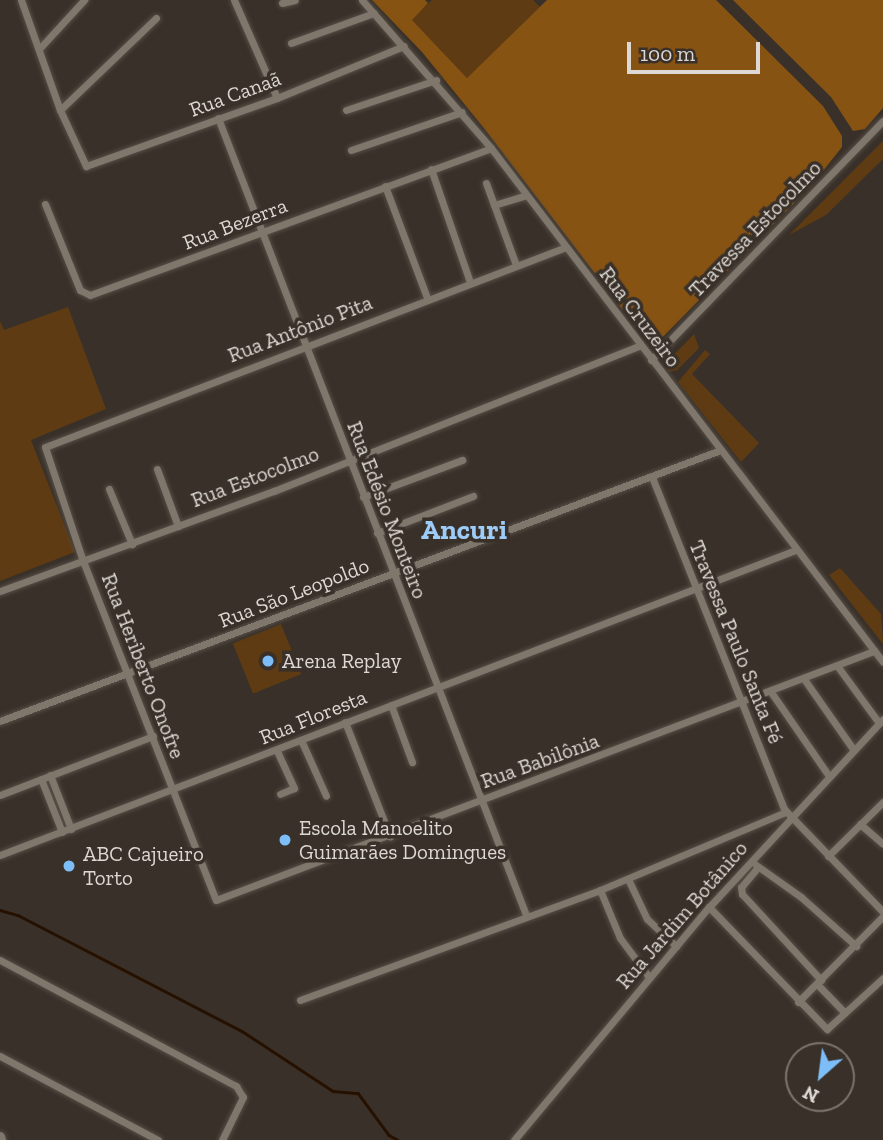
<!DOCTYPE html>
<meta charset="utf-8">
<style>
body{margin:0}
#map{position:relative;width:883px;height:1140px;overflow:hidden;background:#393129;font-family:"Zilla Slab",serif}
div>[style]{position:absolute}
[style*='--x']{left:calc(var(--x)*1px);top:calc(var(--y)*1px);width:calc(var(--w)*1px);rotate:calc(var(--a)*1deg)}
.green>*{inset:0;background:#5e3b12;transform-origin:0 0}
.forest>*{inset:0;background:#875313}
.stream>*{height:2.5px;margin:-1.25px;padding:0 1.25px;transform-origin:1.25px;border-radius:1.25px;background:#261100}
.roads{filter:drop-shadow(0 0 2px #554e47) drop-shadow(0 0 2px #554e47)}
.street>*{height:7px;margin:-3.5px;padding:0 3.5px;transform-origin:3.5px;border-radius:3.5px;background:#7f766c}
.secondary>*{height:10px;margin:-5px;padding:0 5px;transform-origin:5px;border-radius:5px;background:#7f766c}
.dots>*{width:19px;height:19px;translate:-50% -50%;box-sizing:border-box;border:4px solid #393129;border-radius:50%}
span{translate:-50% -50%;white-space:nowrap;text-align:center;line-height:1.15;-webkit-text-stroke:7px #393129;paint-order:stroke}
.street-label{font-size:21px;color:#ddd8d3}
.poi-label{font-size:21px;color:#ddd8d3}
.left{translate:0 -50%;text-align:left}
.district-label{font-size:28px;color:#9dccf8;font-weight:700}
.north{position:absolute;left:785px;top:1042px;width:70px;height:70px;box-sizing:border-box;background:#393129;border:2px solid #7b746d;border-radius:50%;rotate:208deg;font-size:19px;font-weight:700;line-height:28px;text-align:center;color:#ddd8d3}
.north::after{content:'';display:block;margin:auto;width:24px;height:32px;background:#7dbef9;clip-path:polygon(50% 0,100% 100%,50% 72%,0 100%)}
.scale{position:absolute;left:627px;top:42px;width:133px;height:32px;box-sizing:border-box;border:4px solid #ddd8d3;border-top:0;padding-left:9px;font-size:21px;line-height:24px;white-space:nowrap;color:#ddd8d3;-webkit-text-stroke:5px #393129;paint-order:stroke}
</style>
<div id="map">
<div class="green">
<i style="clip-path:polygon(432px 0,533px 0,540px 7px,467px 78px,411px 19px)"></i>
<i style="clip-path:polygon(883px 141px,883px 159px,826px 215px,789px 235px)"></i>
<i style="clip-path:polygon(68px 307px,106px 409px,31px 440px,75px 552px,0 581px,0 321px,4px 330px)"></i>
<i style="clip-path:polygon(694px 334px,699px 348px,677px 370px,670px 372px,664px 365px)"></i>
<i style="clip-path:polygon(705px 350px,710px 354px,692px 374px,759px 443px,741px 462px,678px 382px)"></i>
<i style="clip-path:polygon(840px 568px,881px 614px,883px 644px,829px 575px)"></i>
<i style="left:281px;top:624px;width:54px;height:52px;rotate:68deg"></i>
</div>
<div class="forest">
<i style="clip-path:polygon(372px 0,425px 0,428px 3px,412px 20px,467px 78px,547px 0,716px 0,823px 106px,842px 136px,842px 147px,811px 186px,652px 348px,483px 127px,422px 52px)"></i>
<i style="clip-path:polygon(733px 0,883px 0,883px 108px,865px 129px,853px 131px,831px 97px)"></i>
</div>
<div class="stream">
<i style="--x:0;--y:910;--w:19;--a:16"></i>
<i style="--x:18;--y:915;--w:252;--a:27.4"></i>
<i style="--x:242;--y:1031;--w:109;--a:33.4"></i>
<i style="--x:333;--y:1091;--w:25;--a:5"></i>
<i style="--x:358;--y:1093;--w:52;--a:53.6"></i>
<i style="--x:389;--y:1135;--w:10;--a:29"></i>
</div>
<div class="roads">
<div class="street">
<i style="--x:21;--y:0;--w:117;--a:70.5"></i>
<i style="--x:60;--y:110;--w:62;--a:65.1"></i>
<i style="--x:86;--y:166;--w:203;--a:-19.6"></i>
<i style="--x:277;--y:98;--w:137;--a:-22.3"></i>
<i style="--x:234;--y:0;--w:107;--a:66.3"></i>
<i style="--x:362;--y:0;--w:196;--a:48.9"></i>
<i style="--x:491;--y:148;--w:646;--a:52.67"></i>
<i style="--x:282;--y:3;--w:13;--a:-13"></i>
<i style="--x:291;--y:43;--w:88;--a:-19.9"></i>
<i style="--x:39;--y:49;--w:67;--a:-47.4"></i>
<i style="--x:60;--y:110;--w:133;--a:-43.8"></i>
<i style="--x:346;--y:110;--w:95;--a:-18.4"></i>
<i style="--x:218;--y:118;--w:854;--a:68.87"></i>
<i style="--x:351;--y:150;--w:117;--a:-18.9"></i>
<i style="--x:431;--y:169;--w:120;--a:71"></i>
<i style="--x:486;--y:183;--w:87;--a:69.9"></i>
<i style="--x:385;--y:186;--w:120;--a:69.4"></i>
<i style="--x:45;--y:204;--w:93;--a:67.9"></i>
<i style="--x:80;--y:290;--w:11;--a:27"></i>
<i style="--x:90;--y:295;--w:427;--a:-20.1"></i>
<i style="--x:494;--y:205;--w:34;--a:-17"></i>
<i style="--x:566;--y:247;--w:558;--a:159"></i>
<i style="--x:45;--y:447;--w:120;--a:71.6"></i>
<i style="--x:83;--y:561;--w:364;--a:68.6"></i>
<i style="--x:216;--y:900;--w:704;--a:-20.73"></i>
<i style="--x:651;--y:360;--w:333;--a:-45.9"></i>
<i style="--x:157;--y:469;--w:61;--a:69.8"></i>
<i style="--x:652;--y:477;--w:357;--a:68.3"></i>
<i style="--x:784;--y:809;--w:143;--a:46.1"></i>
<i style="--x:109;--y:489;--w:60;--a:67.3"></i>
<i style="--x:363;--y:497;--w:106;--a:-20.5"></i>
<i style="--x:377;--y:533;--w:103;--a:-21.1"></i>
<i style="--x:0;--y:591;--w:292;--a:-20.1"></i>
<i style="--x:274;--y:491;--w:393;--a:-21.7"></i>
<i style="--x:838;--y:667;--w:69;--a:53.8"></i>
<i style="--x:804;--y:679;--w:85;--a:55"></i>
<i style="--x:771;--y:692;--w:102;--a:55.4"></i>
<i style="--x:391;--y:705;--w:61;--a:69.8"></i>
<i style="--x:0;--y:721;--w:767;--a:-20.61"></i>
<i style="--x:345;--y:722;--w:123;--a:68.5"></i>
<i style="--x:301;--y:740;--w:61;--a:65.9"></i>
<i style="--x:277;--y:751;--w:41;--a:65.3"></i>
<i style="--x:294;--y:788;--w:15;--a:157"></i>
<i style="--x:50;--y:775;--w:58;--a:68.7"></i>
<i style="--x:41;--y:779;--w:57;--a:68.4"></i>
<i style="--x:0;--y:795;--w:164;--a:-21.1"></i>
<i style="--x:860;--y:824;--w:30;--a:41"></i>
<i style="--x:0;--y:855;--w:852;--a:-20.97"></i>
<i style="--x:828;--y:856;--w:77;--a:-44.5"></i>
<i style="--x:756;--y:865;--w:55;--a:35.4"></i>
<i style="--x:801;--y:897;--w:74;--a:41.7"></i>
<i style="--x:758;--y:867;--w:26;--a:130"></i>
<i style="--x:741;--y:887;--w:7;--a:82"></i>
<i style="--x:742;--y:894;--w:117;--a:47.4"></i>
<i style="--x:628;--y:879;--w:44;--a:64.6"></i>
<i style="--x:647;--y:919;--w:40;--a:43"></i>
<i style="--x:600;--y:890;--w:52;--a:67.4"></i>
<i style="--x:620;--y:938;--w:49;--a:53.4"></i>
<i style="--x:709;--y:907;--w:170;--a:46"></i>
<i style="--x:827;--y:1029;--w:76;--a:-42.3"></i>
<i style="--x:0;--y:960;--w:268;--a:28.1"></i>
<i style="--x:236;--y:1086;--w:13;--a:58"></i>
<i style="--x:243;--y:1097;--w:48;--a:116"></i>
<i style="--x:817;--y:984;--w:40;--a:46"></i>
<i style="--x:300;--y:1000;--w:320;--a:-20.1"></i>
<i style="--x:600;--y:890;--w:202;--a:-22.8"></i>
<i style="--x:798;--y:1002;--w:121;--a:-45.3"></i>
<i style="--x:0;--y:1056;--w:179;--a:28"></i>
<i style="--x:514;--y:1140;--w:304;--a:-50.1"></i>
<i style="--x:709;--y:907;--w:256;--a:-47.2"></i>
</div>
<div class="secondary">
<i style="--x:0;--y:1137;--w:3;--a:72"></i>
</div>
</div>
<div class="dots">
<i style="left:268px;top:661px;background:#7dbef9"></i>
<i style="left:285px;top:840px;background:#7dbef9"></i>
<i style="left:69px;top:866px;background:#7dbef9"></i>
</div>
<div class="street-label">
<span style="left:235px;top:94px;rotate:-20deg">Rua Canaã</span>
<span style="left:235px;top:224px;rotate:-21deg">Rua Bezerra</span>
<span style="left:755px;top:229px;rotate:-46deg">Travessa Estocolmo</span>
<span style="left:640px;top:317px;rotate:53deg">Rua Cruzeiro</span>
<span style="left:300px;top:329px;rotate:-21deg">Rua Antônio Pita</span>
<span style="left:255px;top:477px;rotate:-21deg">Rua Estocolmo</span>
<span style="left:387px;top:510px;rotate:69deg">Rua Edésio Monteiro</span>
<span style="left:294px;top:593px;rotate:-21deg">Rua São Leopoldo</span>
<span style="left:736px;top:642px;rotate:68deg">Travessa Paulo Santa Fé</span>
<span style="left:143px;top:666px;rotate:69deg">Rua Heriberto Onofre</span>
<span style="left:313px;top:717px;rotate:-22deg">Rua Floresta</span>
<span style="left:540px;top:761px;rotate:-20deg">Rua Babilônia</span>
<span style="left:682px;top:915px;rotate:-49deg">Rua Jardim Botânico</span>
</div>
<div class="poi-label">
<span class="left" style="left:282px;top:661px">Arena Replay</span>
<span class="left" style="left:299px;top:840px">Escola Manoelito<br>Guimarães Domingues</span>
<span class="left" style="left:83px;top:866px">ABC Cajueiro<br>Torto</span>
</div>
<div class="district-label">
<span style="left:464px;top:530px">Ancuri</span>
</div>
<div class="north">N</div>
<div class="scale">100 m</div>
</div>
